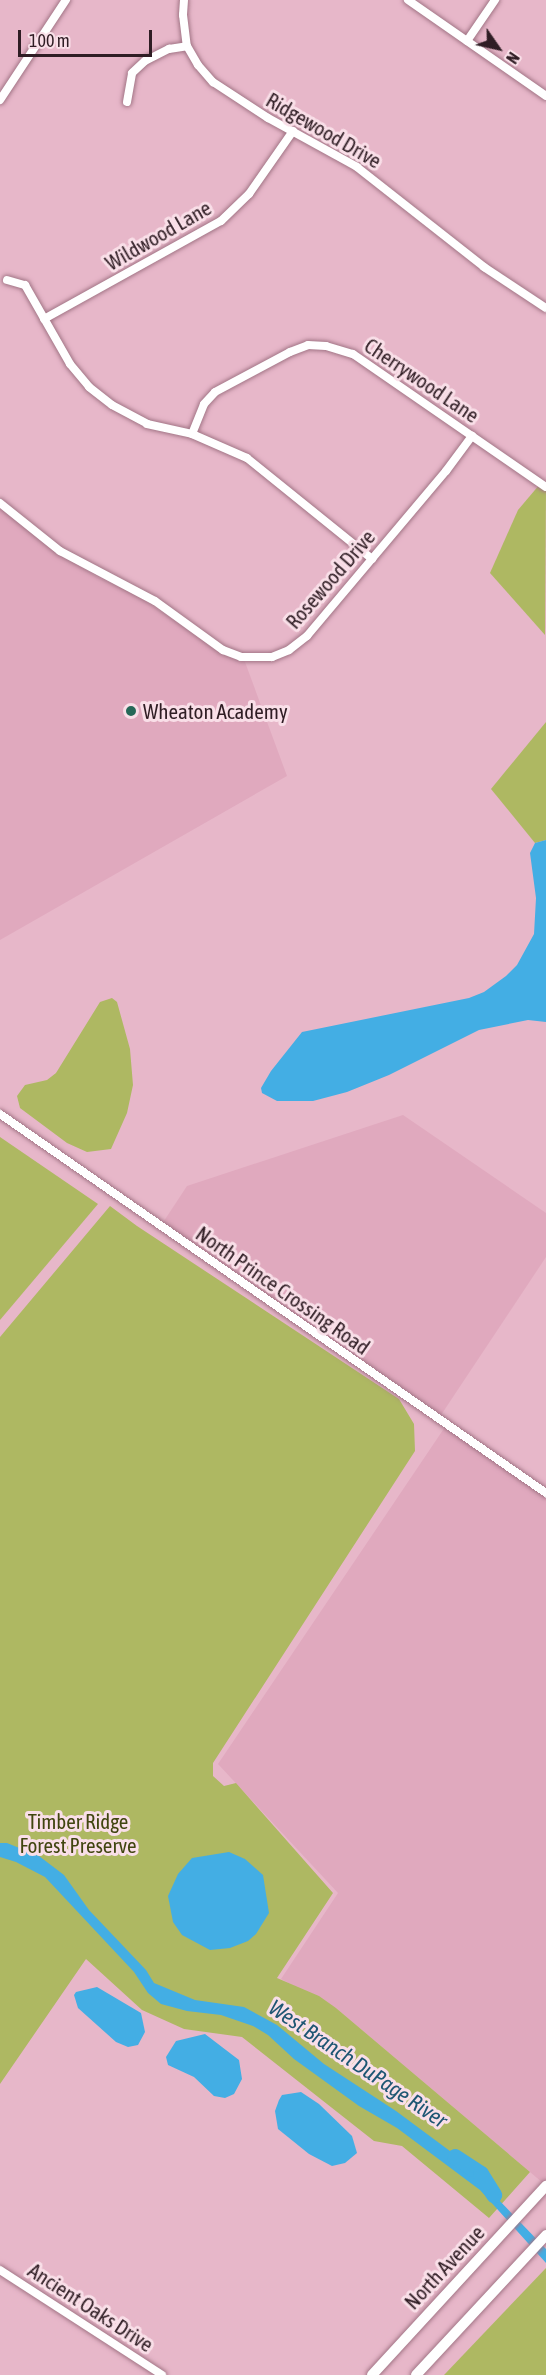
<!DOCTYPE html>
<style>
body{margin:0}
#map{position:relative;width:546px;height:2375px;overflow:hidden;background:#e7b7c9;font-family:"Asap Condensed",sans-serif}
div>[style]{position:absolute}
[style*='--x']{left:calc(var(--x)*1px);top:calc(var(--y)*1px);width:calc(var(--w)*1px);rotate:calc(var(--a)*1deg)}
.built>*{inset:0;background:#e0a9be}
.green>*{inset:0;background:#aeb862}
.water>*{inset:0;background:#43aee4}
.river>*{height:16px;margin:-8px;padding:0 8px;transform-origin:8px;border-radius:8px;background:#43aee4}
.roads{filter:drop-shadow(0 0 2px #a27586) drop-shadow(0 0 2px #a27586)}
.minor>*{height:8px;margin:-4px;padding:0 4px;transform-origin:4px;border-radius:4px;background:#fff}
.major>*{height:10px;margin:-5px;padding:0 5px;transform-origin:5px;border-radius:5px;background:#fff}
.dots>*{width:16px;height:16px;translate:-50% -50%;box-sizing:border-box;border:3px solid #f9dfe8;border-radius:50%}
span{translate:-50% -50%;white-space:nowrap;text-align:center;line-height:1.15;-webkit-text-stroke:6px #f9dfe8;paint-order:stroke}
.street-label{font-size:21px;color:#2f1d24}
.poi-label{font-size:21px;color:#2f1d24}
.left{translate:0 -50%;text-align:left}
.park-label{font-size:21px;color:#40450f}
.water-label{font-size:22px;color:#1e5673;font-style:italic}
.north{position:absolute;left:468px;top:18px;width:60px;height:60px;-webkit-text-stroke:4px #f9dfe8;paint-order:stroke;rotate:124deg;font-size:16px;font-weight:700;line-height:24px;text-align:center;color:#2f1d24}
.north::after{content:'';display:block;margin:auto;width:21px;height:27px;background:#2f1d24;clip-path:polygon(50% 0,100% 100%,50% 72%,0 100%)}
.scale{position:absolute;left:18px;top:30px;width:134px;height:27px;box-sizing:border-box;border:3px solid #2f1d24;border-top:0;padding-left:8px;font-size:18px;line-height:21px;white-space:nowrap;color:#2f1d24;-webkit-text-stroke:4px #f9dfe8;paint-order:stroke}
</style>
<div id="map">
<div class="built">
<i style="clip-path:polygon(0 507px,48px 547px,97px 577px,135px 594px,207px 643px,245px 662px,287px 776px,0 940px)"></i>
<i style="clip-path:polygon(403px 1115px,546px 1213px,546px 1257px,441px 1415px,162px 1224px,187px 1186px)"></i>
<i style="clip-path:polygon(445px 1427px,546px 1497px,546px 2180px,543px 2183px,336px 2008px,281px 1979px,338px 1893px,218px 1764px)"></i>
</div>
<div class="green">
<i style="clip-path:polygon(540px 484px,546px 488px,545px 635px,490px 573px,518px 510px)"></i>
<i style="clip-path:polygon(546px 722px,546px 840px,535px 843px,491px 789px)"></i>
<i style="clip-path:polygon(112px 998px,117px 1002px,130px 1049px,133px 1085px,127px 1113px,111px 1149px,87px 1152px,67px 1143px,20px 1108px,17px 1096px,25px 1085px,47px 1080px,56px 1073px,100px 1002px)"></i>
<i style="clip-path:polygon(0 1137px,98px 1204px,0 1320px)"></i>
<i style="clip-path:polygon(110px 1206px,137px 1226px,399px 1399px,414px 1424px,415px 1451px,213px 1763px,213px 1776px,224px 1786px,236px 1783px,333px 1893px,277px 1978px,319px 1996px,336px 2008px,530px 2172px,489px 2218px,402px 2146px,374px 2141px,242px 2037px,184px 2029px,142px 2010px,86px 1959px,0 2084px,0 1337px)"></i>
<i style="clip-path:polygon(546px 2268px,546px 2375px,444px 2375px)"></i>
</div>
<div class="water">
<i style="clip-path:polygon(546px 840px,546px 1022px,528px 1020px,479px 1030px,389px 1075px,347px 1092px,313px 1101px,277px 1101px,262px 1093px,261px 1088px,271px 1071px,302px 1032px,469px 998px,484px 992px,506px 976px,517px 965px,534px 934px,536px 898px,530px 853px,535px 843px)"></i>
<i style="clip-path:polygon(0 1843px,7px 1843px,39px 1856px,64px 1875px,89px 1910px,146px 1970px,154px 1983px,195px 2000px,244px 2007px,277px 2025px,324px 2064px,396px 2111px,489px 2180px,497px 2198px,546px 2249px,546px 2263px,480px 2190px,397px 2128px,359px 2106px,294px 2059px,268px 2035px,253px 2026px,221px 2015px,187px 2011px,161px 2004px,148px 1993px,134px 1972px,45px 1877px,16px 1862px,0 1857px)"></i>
<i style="clip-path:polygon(229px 1852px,245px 1859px,263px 1875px,269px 1913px,256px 1934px,248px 1941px,230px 1948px,210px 1950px,182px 1935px,173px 1922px,168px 1896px,178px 1874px,192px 1858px)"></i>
<i style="clip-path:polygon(97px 1987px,141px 2013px,145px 2032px,138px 2045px,128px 2047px,116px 2042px,78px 2008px,74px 1995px,76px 1992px)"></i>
<i style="clip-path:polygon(205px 2034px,239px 2060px,242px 2079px,234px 2094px,225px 2098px,214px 2096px,194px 2077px,168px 2065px,166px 2057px,176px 2041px)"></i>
<i style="clip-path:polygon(301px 2092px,319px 2104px,352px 2136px,357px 2153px,345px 2163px,332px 2166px,309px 2154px,278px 2129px,275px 2111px,279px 2100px,282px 2095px)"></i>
</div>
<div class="river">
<i style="--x:455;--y:2157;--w:31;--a:33"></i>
<i style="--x:481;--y:2174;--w:25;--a:58"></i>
</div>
<div class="roads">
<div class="minor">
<i style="--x:184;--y:0;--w:15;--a:94"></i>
<i style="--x:183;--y:15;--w:31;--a:83"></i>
<i style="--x:187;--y:46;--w:22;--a:60"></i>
<i style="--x:198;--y:65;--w:23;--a:49"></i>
<i style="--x:213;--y:82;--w:66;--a:33.2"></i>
<i style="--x:268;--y:118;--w:102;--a:28.8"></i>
<i style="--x:357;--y:167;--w:162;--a:38.2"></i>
<i style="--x:484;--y:267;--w:74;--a:33.5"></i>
<i style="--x:408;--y:0;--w:168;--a:34.8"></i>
<i style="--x:467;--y:41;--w:50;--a:-55.7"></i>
<i style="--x:0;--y:100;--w:120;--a:-56.6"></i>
<i style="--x:127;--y:102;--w:29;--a:-80"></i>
<i style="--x:132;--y:73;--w:18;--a:-43"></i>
<i style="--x:145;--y:61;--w:27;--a:-27"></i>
<i style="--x:169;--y:49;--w:18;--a:-9"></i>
<i style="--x:7;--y:280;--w:19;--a:16"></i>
<i style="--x:25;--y:285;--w:91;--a:60.3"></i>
<i style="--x:70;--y:364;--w:30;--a:50"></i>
<i style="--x:89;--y:387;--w:29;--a:38"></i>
<i style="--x:112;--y:405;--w:40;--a:28"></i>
<i style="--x:147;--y:424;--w:46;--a:12.5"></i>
<i style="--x:192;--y:434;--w:60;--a:23.6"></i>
<i style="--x:247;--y:458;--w:161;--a:38.9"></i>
<i style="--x:44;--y:319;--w:202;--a:-29"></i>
<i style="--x:221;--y:221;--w:39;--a:-44"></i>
<i style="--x:249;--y:194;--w:77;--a:-55.1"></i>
<i style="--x:192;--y:434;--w:32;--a:-68"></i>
<i style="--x:204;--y:404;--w:16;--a:-47"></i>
<i style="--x:215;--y:392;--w:85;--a:-28.1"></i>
<i style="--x:290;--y:352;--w:19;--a:-21"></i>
<i style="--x:308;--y:345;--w:18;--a:3"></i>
<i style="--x:326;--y:346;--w:28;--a:17"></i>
<i style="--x:353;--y:354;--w:234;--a:34.6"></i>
<i style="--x:0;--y:503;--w:77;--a:38.7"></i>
<i style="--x:60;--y:551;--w:107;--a:27.8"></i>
<i style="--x:155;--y:601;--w:84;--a:35.8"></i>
<i style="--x:223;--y:650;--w:19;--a:21"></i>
<i style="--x:241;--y:657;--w:31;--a:0"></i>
<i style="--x:272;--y:657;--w:18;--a:-22"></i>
<i style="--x:289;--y:650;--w:23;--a:-38"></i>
<i style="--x:307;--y:636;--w:216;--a:-49.9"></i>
<i style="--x:446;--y:471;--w:44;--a:-53.4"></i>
<i style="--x:0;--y:1114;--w:665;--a:34.77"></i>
<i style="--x:0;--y:2270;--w:193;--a:32.9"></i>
</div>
<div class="major">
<i style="--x:372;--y:2375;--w:257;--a:-47.4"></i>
<i style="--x:416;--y:2375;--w:191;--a:-47.1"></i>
</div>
</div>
<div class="dots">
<i style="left:131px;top:711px;background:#266858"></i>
</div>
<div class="street-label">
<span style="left:324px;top:130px;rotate:30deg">Ridgewood Drive</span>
<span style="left:158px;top:235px;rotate:-30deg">Wildwood Lane</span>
<span style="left:422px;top:380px;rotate:34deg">Cherrywood Lane</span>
<span style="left:330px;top:579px;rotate:-49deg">Rosewood Drive</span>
<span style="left:283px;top:1290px;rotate:35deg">North Prince Crossing Road</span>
<span style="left:444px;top:2267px;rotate:-47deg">North Avenue</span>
<span style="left:91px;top:2307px;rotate:33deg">Ancient Oaks Drive</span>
</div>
<div class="poi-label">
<span class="left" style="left:143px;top:711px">Wheaton Academy</span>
</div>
<div class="park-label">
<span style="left:78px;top:1833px">Timber Ridge<br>Forest Preserve</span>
</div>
<div class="water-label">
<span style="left:358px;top:2064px;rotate:34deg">West Branch DuPage River</span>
</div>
<div class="north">N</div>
<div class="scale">100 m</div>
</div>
